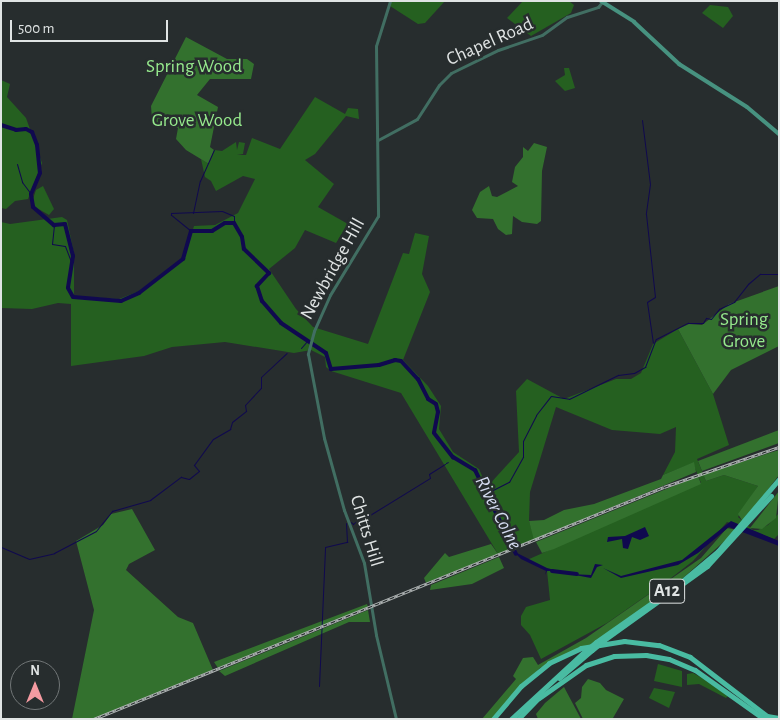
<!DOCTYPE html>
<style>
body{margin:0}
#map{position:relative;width:780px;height:720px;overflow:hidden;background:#272d2e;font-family:"Alegreya Sans",sans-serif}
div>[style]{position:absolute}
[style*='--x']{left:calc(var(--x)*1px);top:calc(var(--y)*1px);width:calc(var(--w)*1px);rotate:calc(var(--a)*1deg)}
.green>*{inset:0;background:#256020}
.forest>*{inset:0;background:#33712e}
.water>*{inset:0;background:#10094f}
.stream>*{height:1px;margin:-0.5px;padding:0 0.5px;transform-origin:0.5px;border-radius:0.5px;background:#10094f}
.river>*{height:4px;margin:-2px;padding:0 2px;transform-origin:2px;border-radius:2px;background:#10094f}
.tertiary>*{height:3px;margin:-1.5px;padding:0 1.5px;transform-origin:1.5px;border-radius:1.5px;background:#416e62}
.secondary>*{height:4px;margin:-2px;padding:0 2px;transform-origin:2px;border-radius:2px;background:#479280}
.trunk>*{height:5px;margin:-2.5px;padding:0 2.5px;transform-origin:2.5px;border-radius:2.5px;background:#49bba2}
.rail>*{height:3px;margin-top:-1.5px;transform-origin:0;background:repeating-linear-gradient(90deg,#272d2e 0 4px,#afb4b4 0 8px);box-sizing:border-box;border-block:1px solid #afb4b4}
.trunk-bridge>*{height:5px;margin:-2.5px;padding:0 2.5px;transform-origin:2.5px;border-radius:2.5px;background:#49bba2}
span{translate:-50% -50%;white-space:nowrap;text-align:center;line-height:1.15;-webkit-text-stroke:5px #272d2e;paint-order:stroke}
.shield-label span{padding:1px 4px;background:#272d2e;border:1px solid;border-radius:4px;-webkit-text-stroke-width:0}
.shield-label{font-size:18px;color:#e0e4e4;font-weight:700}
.street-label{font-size:19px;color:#e0e4e4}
.park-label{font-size:19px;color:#96ea8d}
.water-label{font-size:20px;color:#d4daef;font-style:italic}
.frame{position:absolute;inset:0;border:2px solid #e0e4e4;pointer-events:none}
.north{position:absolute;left:10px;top:660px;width:50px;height:50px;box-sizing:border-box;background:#272d2e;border:1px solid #717677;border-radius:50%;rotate:0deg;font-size:14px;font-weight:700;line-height:20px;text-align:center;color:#e0e4e4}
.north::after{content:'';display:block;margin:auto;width:18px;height:22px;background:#f49aa1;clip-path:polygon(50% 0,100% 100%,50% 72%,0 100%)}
.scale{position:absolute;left:10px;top:20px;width:158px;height:22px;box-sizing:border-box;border:2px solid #e0e4e4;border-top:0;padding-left:6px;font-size:15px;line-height:18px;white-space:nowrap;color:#e0e4e4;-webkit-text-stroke:4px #272d2e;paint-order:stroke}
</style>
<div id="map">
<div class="green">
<i style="clip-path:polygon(392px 1px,445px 1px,425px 23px,418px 24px,390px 6px)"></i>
<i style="clip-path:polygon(523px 1px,569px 1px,574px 5px,571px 13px,531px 36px,507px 18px)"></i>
<i style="clip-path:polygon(710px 5px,728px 7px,733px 16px,723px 28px,702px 13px)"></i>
<i style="clip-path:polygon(564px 68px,569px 68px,575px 88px,565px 91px,555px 81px,565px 75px)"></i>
<i style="clip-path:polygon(1px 80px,10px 84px,7px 97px,26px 118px,42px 163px,28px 199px,15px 201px,6px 209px,1px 208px)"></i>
<i style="clip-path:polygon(315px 97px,345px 114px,348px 108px,358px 109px,359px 119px,346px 116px,315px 154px,305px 160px,334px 184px,318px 207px,348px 224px,336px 243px,305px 230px,295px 248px,269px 269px,296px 309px,313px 327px,368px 344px,403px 253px,409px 254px,415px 233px,429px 236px,422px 274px,430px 292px,403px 360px,428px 386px,441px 406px,439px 429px,453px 452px,479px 469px,487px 487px,519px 452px,516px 391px,527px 379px,564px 399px,616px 379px,631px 379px,641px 373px,653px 344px,678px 329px,713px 394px,729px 445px,697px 459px,706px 481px,724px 475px,758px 486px,738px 517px,753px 530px,758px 530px,768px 525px,779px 513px,779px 534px,774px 539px,727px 522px,693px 561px,666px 582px,607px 623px,541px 659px,530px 635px,521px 625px,521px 616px,526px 607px,550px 600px,547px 571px,527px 560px,701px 483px,693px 463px,663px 475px,675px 452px,676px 427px,660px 434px,612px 430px,556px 407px,530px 492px,529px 521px,535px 539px,498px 554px,401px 393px,331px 371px,326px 367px,325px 357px,311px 350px,294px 353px,225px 342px,172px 347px,144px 356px,71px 366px,71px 304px,58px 303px,32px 309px,1px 308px,1px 222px,10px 224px,62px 217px,67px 220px,74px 253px,74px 296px,119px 299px,139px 291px,184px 260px,194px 226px,215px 225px,238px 213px,255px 179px,243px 176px,216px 191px,211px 181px,205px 177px,201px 159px,209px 164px,214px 150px,222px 151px,236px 142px,237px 150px,239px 142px,245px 143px,243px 154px,237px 155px,246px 155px,252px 138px,280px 149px)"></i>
<i style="clip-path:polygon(43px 186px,54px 209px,49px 215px,35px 207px,33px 199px,36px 190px)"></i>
<i style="clip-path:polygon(658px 664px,682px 671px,682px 687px,654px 681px)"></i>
<i style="clip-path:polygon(693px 673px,702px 678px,728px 696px,726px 698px,699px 684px,687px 685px,687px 674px)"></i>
<i style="clip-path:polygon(654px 688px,675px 692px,669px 708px,649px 698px)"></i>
</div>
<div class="forest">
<i style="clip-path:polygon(186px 37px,227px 59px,247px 59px,254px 64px,251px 79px,210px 79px,197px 95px,218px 107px,210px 147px,214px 150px,209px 164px,186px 150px,176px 139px,178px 128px,165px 124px,154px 126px,152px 119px,151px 106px)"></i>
<i style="clip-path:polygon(534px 143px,547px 147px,542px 171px,541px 221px,537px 224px,522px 222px,513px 216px,512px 234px,506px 235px,498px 229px,493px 219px,477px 218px,472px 210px,480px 192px,489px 186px,492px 196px,497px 197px,518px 186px,512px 182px,515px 167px,523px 157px,523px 147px,528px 151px)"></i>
<i style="clip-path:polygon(779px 286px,779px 346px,731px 370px,713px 394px,678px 329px,689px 324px,702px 325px,729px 304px)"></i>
<i style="clip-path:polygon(779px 430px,779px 443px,702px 471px,698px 461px)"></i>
<i style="clip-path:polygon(779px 450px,779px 475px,743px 522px,738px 514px,758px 486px,724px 475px,706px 481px,703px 474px)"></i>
<i style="clip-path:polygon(694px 462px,696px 472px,534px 540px,529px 521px,544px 520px,564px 510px,594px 504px,661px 479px,663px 475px)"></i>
<i style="clip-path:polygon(698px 476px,701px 484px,554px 549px,542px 553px,536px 542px)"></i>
<i style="clip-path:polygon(779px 491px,776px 518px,762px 529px,750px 528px)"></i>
<i style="clip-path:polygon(132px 509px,155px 550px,129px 564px,126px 570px,178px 617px,193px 623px,213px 670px,93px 719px,72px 719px,94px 610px,76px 541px,103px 525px,111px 514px)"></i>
<i style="clip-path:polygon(727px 528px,737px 530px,674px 586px,584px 649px,540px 668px,492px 719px,482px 719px,516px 679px,513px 676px,523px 658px,533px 657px,538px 665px,586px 638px,701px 558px)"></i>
<i style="clip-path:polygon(491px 544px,498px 554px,426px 583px,424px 578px,445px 553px,449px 557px)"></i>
<i style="clip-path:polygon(499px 557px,504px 568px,472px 584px,430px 590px,431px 585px)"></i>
<i style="clip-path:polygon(367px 604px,368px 607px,218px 668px,214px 662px)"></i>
<i style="clip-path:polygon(368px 610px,370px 622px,349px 622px,225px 676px,219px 671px)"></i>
<i style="clip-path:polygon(588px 679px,600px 683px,606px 690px,624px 699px,613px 718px,619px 719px,583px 719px,575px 703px,581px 698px,582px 687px)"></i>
<i style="clip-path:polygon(564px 687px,581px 719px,538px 719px,536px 714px,545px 703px)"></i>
</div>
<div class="water">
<i style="clip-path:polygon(731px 521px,779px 541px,779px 546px,729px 527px,698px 553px,678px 565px,621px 578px,603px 568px,621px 576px,682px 560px)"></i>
<i style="clip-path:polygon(645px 527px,649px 536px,640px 540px,632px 537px,628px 549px,623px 548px,622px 539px,607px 542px,608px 537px,625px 536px)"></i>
<i style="clip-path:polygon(513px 551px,547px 568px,570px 574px,591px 575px,595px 564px,603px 565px,597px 567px,591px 578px,553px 571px,547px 571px,545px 575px,546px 571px,521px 559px)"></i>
</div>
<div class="stream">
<i style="--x:642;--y:120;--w:64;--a:82.9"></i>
<i style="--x:650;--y:184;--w:30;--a:98"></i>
<i style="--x:646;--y:214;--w:83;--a:83.8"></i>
<i style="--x:655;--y:297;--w:9;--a:148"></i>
<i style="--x:647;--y:302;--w:41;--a:81.7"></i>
<i style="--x:17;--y:164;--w:19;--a:74"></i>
<i style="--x:22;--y:182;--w:15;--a:53"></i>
<i style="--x:193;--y:213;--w:33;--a:-78"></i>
<i style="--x:200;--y:181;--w:34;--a:-66"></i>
<i style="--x:54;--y:225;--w:19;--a:96"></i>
<i style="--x:52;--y:244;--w:13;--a:9"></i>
<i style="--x:65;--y:246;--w:19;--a:69"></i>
<i style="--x:191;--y:231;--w:26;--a:-141"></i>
<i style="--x:171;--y:215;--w:2;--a:-90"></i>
<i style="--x:171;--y:213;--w:51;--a:-2.2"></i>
<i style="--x:222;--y:211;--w:13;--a:23"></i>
<i style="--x:234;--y:216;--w:7;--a:90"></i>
<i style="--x:301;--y:348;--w:9;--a:-49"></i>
<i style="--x:446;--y:463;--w:2;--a:-27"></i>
<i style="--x:485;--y:494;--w:27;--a:-27"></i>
<i style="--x:509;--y:482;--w:29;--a:-61"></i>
<i style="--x:523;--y:457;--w:16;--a:-90"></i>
<i style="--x:523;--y:441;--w:29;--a:-63"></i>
<i style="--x:536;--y:415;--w:24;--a:-52"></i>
<i style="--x:551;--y:396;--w:18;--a:9"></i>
<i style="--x:569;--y:399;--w:55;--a:-26.1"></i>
<i style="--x:618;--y:375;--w:16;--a:-7"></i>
<i style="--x:634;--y:373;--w:13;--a:-29"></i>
<i style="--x:645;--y:367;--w:30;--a:-69"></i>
<i style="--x:656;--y:339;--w:36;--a:-27"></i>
<i style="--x:688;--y:323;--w:15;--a:0"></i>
<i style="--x:703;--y:323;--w:6;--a:-59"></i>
<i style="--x:706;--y:318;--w:5;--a:11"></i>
<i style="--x:711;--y:319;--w:13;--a:-51"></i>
<i style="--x:719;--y:309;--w:17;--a:-25"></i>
<i style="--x:734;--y:302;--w:23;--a:-52"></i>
<i style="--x:748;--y:284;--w:16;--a:-40"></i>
<i style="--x:760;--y:274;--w:19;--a:0"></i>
<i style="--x:351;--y:522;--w:3;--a:45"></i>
<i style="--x:353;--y:524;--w:12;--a:-42"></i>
<i style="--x:362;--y:516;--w:4;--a:34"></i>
<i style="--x:365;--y:518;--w:76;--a:-31.6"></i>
<i style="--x:430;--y:478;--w:4;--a:-104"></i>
<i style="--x:429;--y:474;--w:19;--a:-32"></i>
<i style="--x:1;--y:547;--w:30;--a:23"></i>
<i style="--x:29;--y:559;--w:26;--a:-13"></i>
<i style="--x:54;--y:553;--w:47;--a:-27.6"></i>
<i style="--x:96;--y:531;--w:26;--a:-51"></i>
<i style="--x:112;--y:511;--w:40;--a:-16"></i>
<i style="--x:150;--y:500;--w:39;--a:-37"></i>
<i style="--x:181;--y:477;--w:8;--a:14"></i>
<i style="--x:189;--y:479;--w:13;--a:-39"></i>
<i style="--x:199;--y:471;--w:8;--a:-130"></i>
<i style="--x:194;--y:465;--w:32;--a:-54"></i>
<i style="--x:213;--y:439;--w:20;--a:-30"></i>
<i style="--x:230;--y:429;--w:7;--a:-74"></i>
<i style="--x:232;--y:422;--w:18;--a:-38"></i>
<i style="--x:246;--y:411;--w:6;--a:-99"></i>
<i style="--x:245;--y:405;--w:23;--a:-47"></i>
<i style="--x:261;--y:388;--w:11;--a:-90"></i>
<i style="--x:261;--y:377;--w:35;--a:-43"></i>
<i style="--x:319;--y:686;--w:139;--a:-87.5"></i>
<i style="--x:325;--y:547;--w:23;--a:-13"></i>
<i style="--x:347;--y:542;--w:19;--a:-93"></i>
</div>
<div class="river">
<i style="--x:1;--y:125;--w:16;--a:18"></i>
<i style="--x:16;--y:130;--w:10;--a:-6"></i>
<i style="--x:26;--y:129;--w:7;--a:27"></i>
<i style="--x:32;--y:132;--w:14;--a:69"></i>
<i style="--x:37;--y:145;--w:28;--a:84"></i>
<i style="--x:40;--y:173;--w:23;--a:113"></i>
<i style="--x:31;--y:194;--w:13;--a:81"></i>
<i style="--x:33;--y:207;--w:28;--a:41"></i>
<i style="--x:54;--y:225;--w:11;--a:-5"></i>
<i style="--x:65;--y:224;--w:33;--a:76"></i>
<i style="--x:73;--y:256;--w:32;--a:99"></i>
<i style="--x:68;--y:288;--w:10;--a:61"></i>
<i style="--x:73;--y:297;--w:48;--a:4.8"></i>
<i style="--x:121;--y:301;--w:20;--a:-24"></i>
<i style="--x:139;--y:293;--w:56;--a:-37.7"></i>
<i style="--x:183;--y:259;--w:29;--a:-74"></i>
<i style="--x:191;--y:231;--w:21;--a:0"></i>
<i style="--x:212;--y:231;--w:15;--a:-32"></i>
<i style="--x:225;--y:223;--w:9;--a:0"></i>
<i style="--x:234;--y:223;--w:16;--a:60"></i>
<i style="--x:242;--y:237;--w:12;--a:81"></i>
<i style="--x:244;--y:249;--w:35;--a:44"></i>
<i style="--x:269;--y:273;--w:18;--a:133"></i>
<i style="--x:257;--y:286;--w:16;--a:72"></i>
<i style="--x:262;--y:301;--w:29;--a:49"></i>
<i style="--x:281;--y:323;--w:54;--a:33.7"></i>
<i style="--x:326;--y:353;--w:17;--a:73"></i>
<i style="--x:331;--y:369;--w:48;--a:-4.8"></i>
<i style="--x:379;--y:365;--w:17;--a:-17"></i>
<i style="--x:395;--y:360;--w:6;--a:9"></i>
<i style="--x:401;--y:361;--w:25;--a:47"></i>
<i style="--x:418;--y:379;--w:22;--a:63"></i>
<i style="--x:428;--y:399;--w:9;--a:32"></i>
<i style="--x:436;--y:404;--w:8;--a:76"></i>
<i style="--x:438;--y:412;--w:21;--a:101"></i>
<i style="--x:434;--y:433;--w:31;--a:52"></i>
<i style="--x:453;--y:457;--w:26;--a:31"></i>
<i style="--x:475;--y:470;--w:93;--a:64"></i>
<i style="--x:552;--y:571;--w:25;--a:7"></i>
</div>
<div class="tertiary">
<i style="--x:390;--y:1;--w:47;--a:107.3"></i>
<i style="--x:376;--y:46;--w:170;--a:89.3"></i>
<i style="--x:378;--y:216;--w:92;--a:121.3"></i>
<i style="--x:330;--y:295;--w:39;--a:114"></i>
<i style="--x:314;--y:331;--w:24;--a:105"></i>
<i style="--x:308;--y:354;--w:86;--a:79.2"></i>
<i style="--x:324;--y:438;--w:75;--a:74.5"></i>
<i style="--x:344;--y:510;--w:57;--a:69.3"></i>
<i style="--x:364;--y:563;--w:73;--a:80.5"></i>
<i style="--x:376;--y:635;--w:86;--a:76.6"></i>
<i style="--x:378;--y:140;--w:44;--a:-28.3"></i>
<i style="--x:417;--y:119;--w:40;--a:-57.1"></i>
<i style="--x:439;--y:85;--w:17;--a:-45"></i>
<i style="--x:451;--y:73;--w:52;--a:-26.1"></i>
<i style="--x:498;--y:50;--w:46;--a:-18.8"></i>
<i style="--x:542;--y:35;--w:31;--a:-36"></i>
<i style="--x:567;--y:17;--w:33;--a:-18"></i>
<i style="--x:598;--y:7;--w:6;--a:-51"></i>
</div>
<div class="secondary">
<i style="--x:601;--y:1;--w:39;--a:32"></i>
<i style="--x:634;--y:22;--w:62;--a:43"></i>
<i style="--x:679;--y:64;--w:80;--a:32.3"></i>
<i style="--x:747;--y:107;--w:42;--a:40.2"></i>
</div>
<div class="trunk">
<i style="--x:604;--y:640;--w:127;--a:-35.7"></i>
<i style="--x:707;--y:566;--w:95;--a:-47.6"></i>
<i style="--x:596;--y:642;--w:103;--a:-35.1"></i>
<i style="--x:680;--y:583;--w:50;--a:-40.1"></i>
<i style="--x:718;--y:551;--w:94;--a:-49.7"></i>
<i style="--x:559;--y:678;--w:43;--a:-40.3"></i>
<i style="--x:539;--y:698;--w:57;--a:-35.1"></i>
<i style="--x:586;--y:665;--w:29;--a:-18"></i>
<i style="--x:614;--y:656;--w:32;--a:-2"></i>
<i style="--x:646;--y:655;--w:23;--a:10"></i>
<i style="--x:669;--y:659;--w:28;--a:23"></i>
<i style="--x:695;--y:670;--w:85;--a:35.4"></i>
<i style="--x:493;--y:719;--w:43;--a:-49.7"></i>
<i style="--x:521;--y:686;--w:36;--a:-39"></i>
<i style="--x:549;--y:663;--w:35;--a:-25"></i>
<i style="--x:581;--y:648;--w:44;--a:-9.2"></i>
<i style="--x:624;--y:641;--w:35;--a:7"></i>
<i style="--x:659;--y:645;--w:33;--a:21"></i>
<i style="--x:690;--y:657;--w:97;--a:37.5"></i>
<i style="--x:767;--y:716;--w:12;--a:9"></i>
<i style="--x:511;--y:719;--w:100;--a:-42.6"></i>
<i style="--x:518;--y:719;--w:32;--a:-46"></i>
</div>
<div class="rail">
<i style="--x:94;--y:719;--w:615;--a:-22.15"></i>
<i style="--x:664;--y:487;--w:122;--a:-19.2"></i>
</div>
<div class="trunk-bridge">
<i style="--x:592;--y:650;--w:16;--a:-40"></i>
<i style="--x:585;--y:651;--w:14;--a:-39"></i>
</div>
<div class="shield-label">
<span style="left:667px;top:591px">A12</span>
</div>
<div class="street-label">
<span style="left:490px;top:42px;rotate:-24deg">Chapel Road</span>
<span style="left:333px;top:269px;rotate:-61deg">Newbridge Hill</span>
<span style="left:366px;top:531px;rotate:73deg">Chitts Hill</span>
</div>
<div class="park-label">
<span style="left:194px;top:67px">Spring Wood</span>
<span style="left:197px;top:121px">Grove Wood</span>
<span style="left:744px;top:331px">Spring<br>Grove</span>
</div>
<div class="water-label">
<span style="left:498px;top:513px;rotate:63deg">River Colne</span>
</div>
<div class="frame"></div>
<div class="north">N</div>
<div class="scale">500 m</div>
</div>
